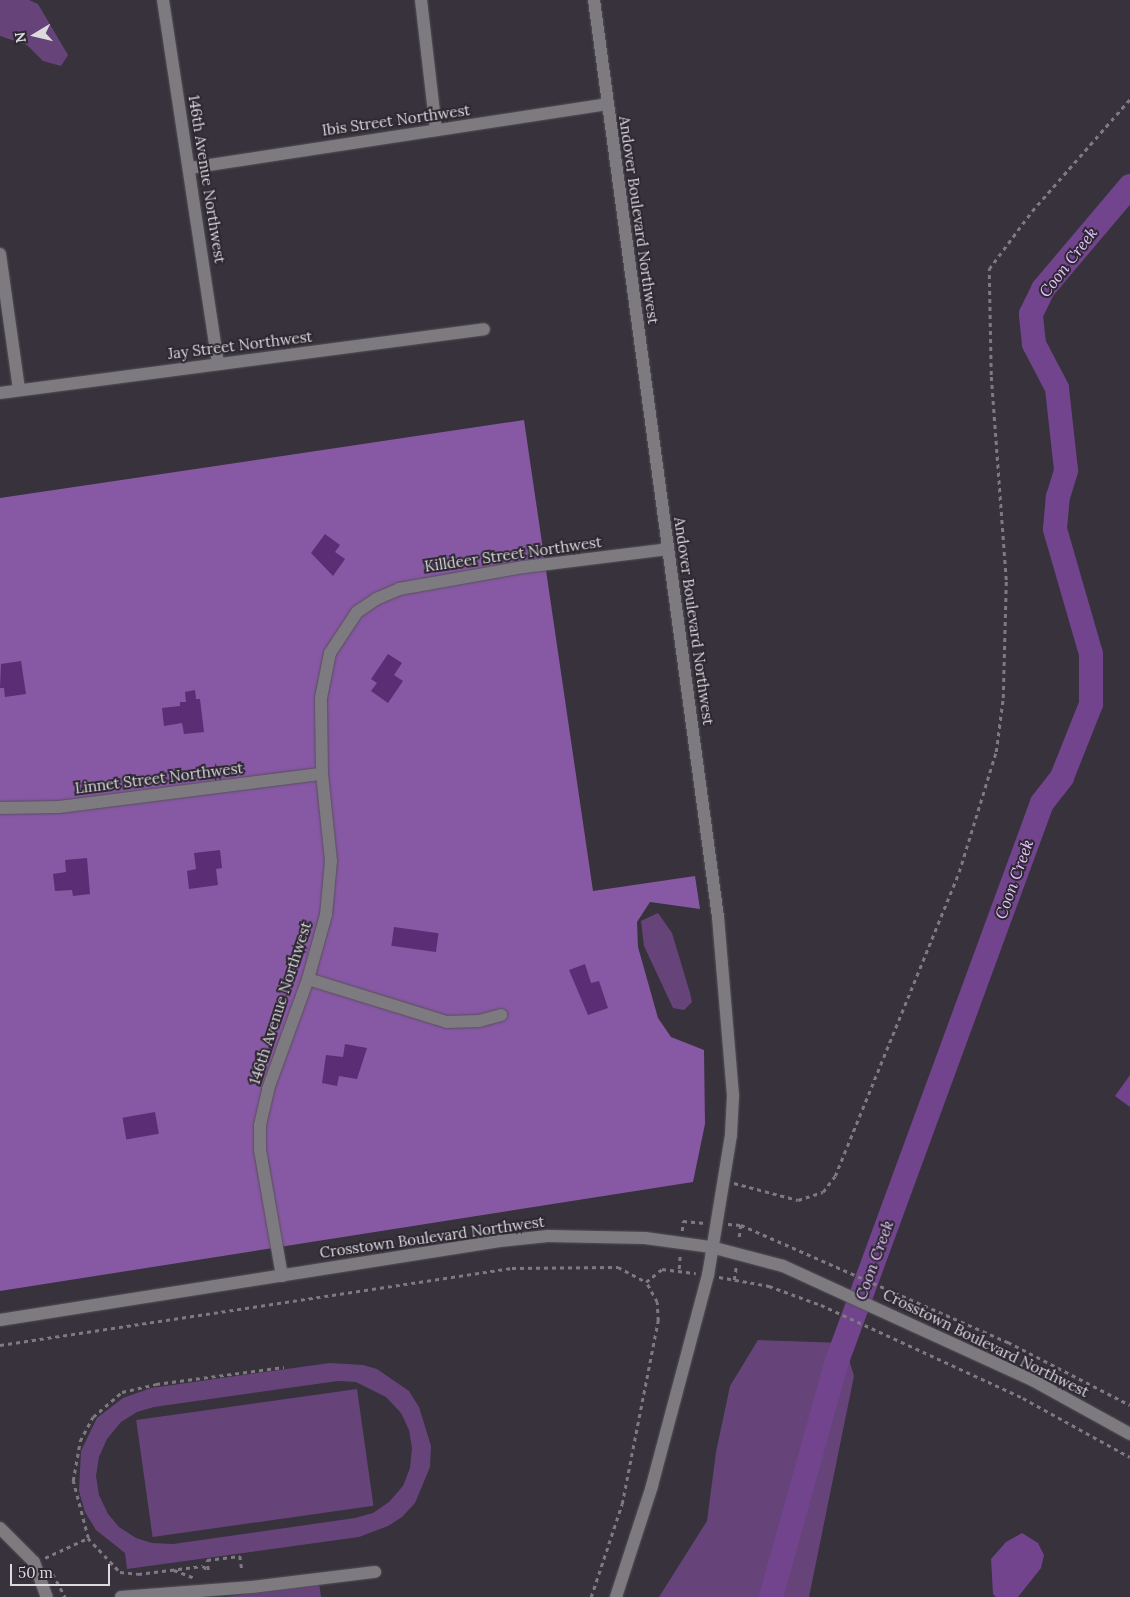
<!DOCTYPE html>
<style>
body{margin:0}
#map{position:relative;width:1130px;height:1597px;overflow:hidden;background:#37323b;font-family:Lora,serif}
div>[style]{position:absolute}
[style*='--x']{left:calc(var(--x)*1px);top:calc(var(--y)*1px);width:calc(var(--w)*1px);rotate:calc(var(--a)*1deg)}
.green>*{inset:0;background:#66447a;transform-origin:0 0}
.forest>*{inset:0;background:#8758a3}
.water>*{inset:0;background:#72448d}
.river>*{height:24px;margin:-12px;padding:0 12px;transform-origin:12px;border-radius:12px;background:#72448d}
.building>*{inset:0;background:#5b2d75;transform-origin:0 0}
.path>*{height:2.5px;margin-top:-1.25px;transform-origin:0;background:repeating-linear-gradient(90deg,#7f7a82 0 4px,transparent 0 8px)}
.roads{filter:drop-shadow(0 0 1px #555059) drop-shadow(0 0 1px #555059)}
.minor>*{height:12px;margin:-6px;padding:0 6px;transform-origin:6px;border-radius:6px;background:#7e7b80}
span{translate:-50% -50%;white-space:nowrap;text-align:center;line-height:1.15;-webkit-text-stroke:4px #2d2831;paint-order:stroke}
.street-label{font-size:15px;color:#dddadf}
.water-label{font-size:16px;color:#e5c0fe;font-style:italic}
.north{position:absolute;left:10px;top:10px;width:50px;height:50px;-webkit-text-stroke:4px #2d2831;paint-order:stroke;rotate:261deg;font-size:14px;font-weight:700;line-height:20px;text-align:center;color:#dddadf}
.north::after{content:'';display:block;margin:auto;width:18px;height:22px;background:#dddadf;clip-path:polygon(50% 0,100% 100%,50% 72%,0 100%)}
.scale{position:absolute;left:10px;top:1564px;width:100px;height:22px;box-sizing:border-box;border:2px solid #dddadf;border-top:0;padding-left:6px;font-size:15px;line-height:18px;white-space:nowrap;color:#dddadf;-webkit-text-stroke:4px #2d2831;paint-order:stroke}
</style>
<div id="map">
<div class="green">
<i style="clip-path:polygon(0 0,29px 0,38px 4px,68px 55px,61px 66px,43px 61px,27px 45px,0 36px)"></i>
<i style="clip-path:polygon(658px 913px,672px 933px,690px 993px,692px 1002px,684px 1010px,673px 1008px,644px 946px,641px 921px)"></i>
<i style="clip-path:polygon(758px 1340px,844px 1343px,854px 1376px,809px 1597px,659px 1597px,707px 1521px,716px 1452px,730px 1386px)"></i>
<i style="clip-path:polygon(evenodd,330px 1363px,363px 1365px,377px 1369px,409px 1391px,419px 1407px,431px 1446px,430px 1467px,415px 1503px,402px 1517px,388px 1526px,359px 1537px,127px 1569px,125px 1553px,96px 1530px,85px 1512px,79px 1491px,81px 1451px,97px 1418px,123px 1398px,151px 1388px,330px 1363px,338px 1381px,356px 1382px,386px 1397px,401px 1413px,409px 1430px,412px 1448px,410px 1468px,403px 1486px,389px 1502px,373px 1513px,355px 1518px,173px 1544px,152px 1543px,136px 1538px,119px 1527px,108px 1514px,99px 1495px,96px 1476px,99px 1457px,107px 1439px,121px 1422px,137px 1412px,154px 1407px,338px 1381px)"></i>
<i style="left:357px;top:1389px;width:118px;height:223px;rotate:82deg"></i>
<i style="clip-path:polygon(319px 1583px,321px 1597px,226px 1597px)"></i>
</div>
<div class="forest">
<i style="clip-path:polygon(524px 420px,593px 891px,695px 876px,700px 909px,650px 902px,637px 922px,638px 947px,658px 1018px,671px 1037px,704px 1050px,705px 1124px,693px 1182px,0 1291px,0 498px)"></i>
</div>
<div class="water">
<i style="clip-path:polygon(1130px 1075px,1130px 1107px,1115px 1096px)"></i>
<i style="clip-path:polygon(1022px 1533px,1038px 1543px,1044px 1555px,1041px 1568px,1018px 1597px,996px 1597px,993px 1594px,991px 1559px,1006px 1542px)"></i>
</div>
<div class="river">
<i style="--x:771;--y:1597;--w:245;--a:-74.4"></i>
<i style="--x:837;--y:1361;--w:594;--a:-69.83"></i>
<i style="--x:1042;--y:803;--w:33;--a:-52"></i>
<i style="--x:1062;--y:777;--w:79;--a:-68.3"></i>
<i style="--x:1091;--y:704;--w:50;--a:-90"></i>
<i style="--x:1091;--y:654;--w:130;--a:-106.1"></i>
<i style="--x:1055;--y:529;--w:32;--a:-85"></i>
<i style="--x:1058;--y:497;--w:28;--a:-73"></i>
<i style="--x:1066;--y:470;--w:82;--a:-96.3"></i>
<i style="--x:1057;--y:388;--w:50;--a:-117.6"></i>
<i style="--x:1034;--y:344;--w:30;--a:-96"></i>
<i style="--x:1031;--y:314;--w:28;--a:-64"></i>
<i style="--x:1043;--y:289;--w:135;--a:-49.8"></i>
</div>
<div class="building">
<i style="clip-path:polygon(325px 534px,340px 545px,335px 552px,345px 559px,333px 576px,311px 553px)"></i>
<i style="clip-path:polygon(388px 654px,402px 663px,394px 675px,403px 681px,388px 703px,371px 691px,377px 683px,371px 679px)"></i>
<i style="clip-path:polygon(21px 661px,26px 694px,5px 697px,4px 688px,0 688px,1px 664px)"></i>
<i style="clip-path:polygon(195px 690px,196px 699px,200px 699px,204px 732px,184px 734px,182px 723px,164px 726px,162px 708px,180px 706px,180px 702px,186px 702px,185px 692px)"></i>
<i style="clip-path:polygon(220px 850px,222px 868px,216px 869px,218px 885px,189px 889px,187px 871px,196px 869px,194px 853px)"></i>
<i style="clip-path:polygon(87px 858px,90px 894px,73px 896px,72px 890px,55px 891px,53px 874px,66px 872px,65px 860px)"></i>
<i style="left:394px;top:927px;width:45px;height:19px;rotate:8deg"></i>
<i style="clip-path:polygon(585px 964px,591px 983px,599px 981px,608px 1008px,588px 1015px,569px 970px)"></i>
<i style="clip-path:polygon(345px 1044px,367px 1048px,357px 1079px,339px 1076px,337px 1086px,322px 1083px,326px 1055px,343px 1057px)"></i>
<i style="left:155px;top:1112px;width:22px;height:33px;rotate:80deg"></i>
</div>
<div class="path">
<i style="--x:734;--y:1183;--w:66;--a:14.9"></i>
<i style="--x:798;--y:1200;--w:26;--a:-18"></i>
<i style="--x:823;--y:1192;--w:20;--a:-53"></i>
<i style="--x:835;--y:1176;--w:328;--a:-67.8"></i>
<i style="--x:959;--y:872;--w:126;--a:-72.9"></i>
<i style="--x:996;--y:752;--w:54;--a:-82.6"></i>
<i style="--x:1003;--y:698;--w:118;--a:-88.5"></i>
<i style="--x:1006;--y:580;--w:206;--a:-94.2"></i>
<i style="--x:991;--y:375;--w:106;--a:-91.1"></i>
<i style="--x:989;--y:269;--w:72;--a:-53.4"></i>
<i style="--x:1032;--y:211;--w:149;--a:-48.8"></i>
<i style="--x:728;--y:1224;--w:13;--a:4"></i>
<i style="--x:741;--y:1225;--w:16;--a:97"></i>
<i style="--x:741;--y:1225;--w:292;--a:23.7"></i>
<i style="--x:1008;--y:1342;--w:137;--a:27.3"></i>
<i style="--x:682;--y:1231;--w:10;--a:-84"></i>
<i style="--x:683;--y:1221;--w:22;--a:5"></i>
<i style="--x:679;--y:1269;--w:15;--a:-86"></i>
<i style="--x:719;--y:1277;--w:51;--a:10.2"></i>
<i style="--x:769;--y:1286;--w:55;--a:20.1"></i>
<i style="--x:821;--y:1305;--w:222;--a:24.7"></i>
<i style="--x:1023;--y:1398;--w:122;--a:28.9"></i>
<i style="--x:734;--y:1280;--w:13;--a:-81"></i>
<i style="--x:0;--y:1345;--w:518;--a:-8.55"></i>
<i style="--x:512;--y:1268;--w:106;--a:-0.5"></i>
<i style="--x:618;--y:1267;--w:32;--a:28"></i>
<i style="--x:646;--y:1282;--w:21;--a:-39"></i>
<i style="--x:662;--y:1269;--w:34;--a:7"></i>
<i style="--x:88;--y:1538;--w:59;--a:-104.7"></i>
<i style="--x:73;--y:1481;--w:41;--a:-80.1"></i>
<i style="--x:80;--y:1441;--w:27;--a:-62"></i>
<i style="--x:93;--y:1417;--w:38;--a:-41"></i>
<i style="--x:122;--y:1392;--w:35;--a:-13"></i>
<i style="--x:156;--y:1384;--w:129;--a:-7.6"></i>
<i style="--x:45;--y:1558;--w:47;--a:-24.9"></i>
<i style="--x:88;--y:1538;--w:47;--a:46.7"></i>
<i style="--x:120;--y:1572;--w:18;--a:6"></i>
<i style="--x:138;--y:1574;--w:65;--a:-7"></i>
<i style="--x:203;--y:1566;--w:6;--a:39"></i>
<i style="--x:174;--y:1570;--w:22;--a:21"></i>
<i style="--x:208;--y:1570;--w:10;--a:-96"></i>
<i style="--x:207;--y:1560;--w:33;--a:-7"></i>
<i style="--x:240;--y:1556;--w:15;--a:82"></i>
<i style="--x:53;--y:1574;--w:26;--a:62"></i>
<i style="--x:591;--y:1597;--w:98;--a:-71.6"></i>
<i style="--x:622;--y:1504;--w:187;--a:-78.9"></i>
<i style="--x:658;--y:1321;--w:19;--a:-93"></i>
<i style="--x:657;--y:1302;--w:23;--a:-119"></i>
</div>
<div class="roads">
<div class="minor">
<i style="--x:163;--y:0;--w:367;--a:81.4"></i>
<i style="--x:421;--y:0;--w:131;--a:83.4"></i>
<i style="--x:594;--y:0;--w:925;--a:82.3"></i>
<i style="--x:718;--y:917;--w:180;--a:85.2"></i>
<i style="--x:733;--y:1096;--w:39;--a:93"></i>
<i style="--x:731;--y:1135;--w:142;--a:99.3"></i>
<i style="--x:708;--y:1275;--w:218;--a:104.9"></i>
<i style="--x:652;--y:1486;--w:117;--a:108"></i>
<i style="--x:190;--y:168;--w:421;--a:-8.7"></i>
<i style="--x:0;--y:254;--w:137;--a:82"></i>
<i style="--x:0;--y:393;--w:488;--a:-7.5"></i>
<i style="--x:0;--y:808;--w:59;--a:-1"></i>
<i style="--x:59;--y:807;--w:265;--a:-7.2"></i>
<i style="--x:308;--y:979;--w:145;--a:17.2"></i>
<i style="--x:447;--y:1022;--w:32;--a:-2"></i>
<i style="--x:479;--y:1021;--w:23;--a:-15"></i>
<i style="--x:282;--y:1276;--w:128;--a:-99.9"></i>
<i style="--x:260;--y:1150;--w:25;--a:-90"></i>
<i style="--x:260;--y:1125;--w:37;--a:-77"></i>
<i style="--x:268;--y:1089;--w:117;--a:-70"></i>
<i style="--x:308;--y:979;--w:66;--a:-74.3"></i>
<i style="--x:326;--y:915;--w:54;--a:-84.7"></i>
<i style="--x:331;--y:861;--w:87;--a:-95.9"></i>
<i style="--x:322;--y:774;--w:76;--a:-90.8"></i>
<i style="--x:321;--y:698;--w:46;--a:-78.7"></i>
<i style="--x:330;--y:653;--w:49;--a:-56.6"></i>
<i style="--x:357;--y:612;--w:23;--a:-34"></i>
<i style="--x:376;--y:599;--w:25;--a:-23"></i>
<i style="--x:399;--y:589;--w:127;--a:-10"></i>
<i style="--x:524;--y:567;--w:145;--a:-7.1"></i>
<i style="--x:0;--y:1320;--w:506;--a:-8.98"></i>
<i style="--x:500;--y:1241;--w:48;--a:-5.9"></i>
<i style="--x:548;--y:1236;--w:97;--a:1.2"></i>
<i style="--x:645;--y:1238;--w:67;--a:7.8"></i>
<i style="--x:711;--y:1247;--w:74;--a:14.8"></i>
<i style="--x:783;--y:1266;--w:276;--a:24.6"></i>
<i style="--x:1034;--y:1381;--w:110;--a:28.9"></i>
<i style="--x:0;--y:1528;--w:48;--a:45"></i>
<i style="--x:34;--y:1562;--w:37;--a:70"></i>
<i style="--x:121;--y:1597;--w:131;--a:-4.4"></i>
<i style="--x:252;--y:1587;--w:124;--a:-7"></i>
</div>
</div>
<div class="street-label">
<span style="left:396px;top:120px;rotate:-8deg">Ibis Street Northwest</span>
<span style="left:207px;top:179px;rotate:81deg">146th Avenue Northwest</span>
<span style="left:639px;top:220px;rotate:82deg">Andover Boulevard Northwest</span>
<span style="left:240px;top:345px;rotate:-7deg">Jay Street Northwest</span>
<span style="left:513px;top:554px;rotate:-8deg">Killdeer Street Northwest</span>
<span style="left:694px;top:621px;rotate:82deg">Andover Boulevard Northwest</span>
<span style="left:159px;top:778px;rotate:-7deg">Linnet Street Northwest</span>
<span style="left:280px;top:1003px;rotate:-72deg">146th Avenue Northwest</span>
<span style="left:432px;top:1237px;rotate:-8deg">Crosstown Boulevard Northwest</span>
<span style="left:986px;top:1343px;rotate:26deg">Crosstown Boulevard Northwest</span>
</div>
<div class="water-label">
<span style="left:1068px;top:262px;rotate:-52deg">Coon Creek</span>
<span style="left:1014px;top:879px;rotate:-70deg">Coon Creek</span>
<span style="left:874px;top:1260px;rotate:-70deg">Coon Creek</span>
</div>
<div class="north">N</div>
<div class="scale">50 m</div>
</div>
